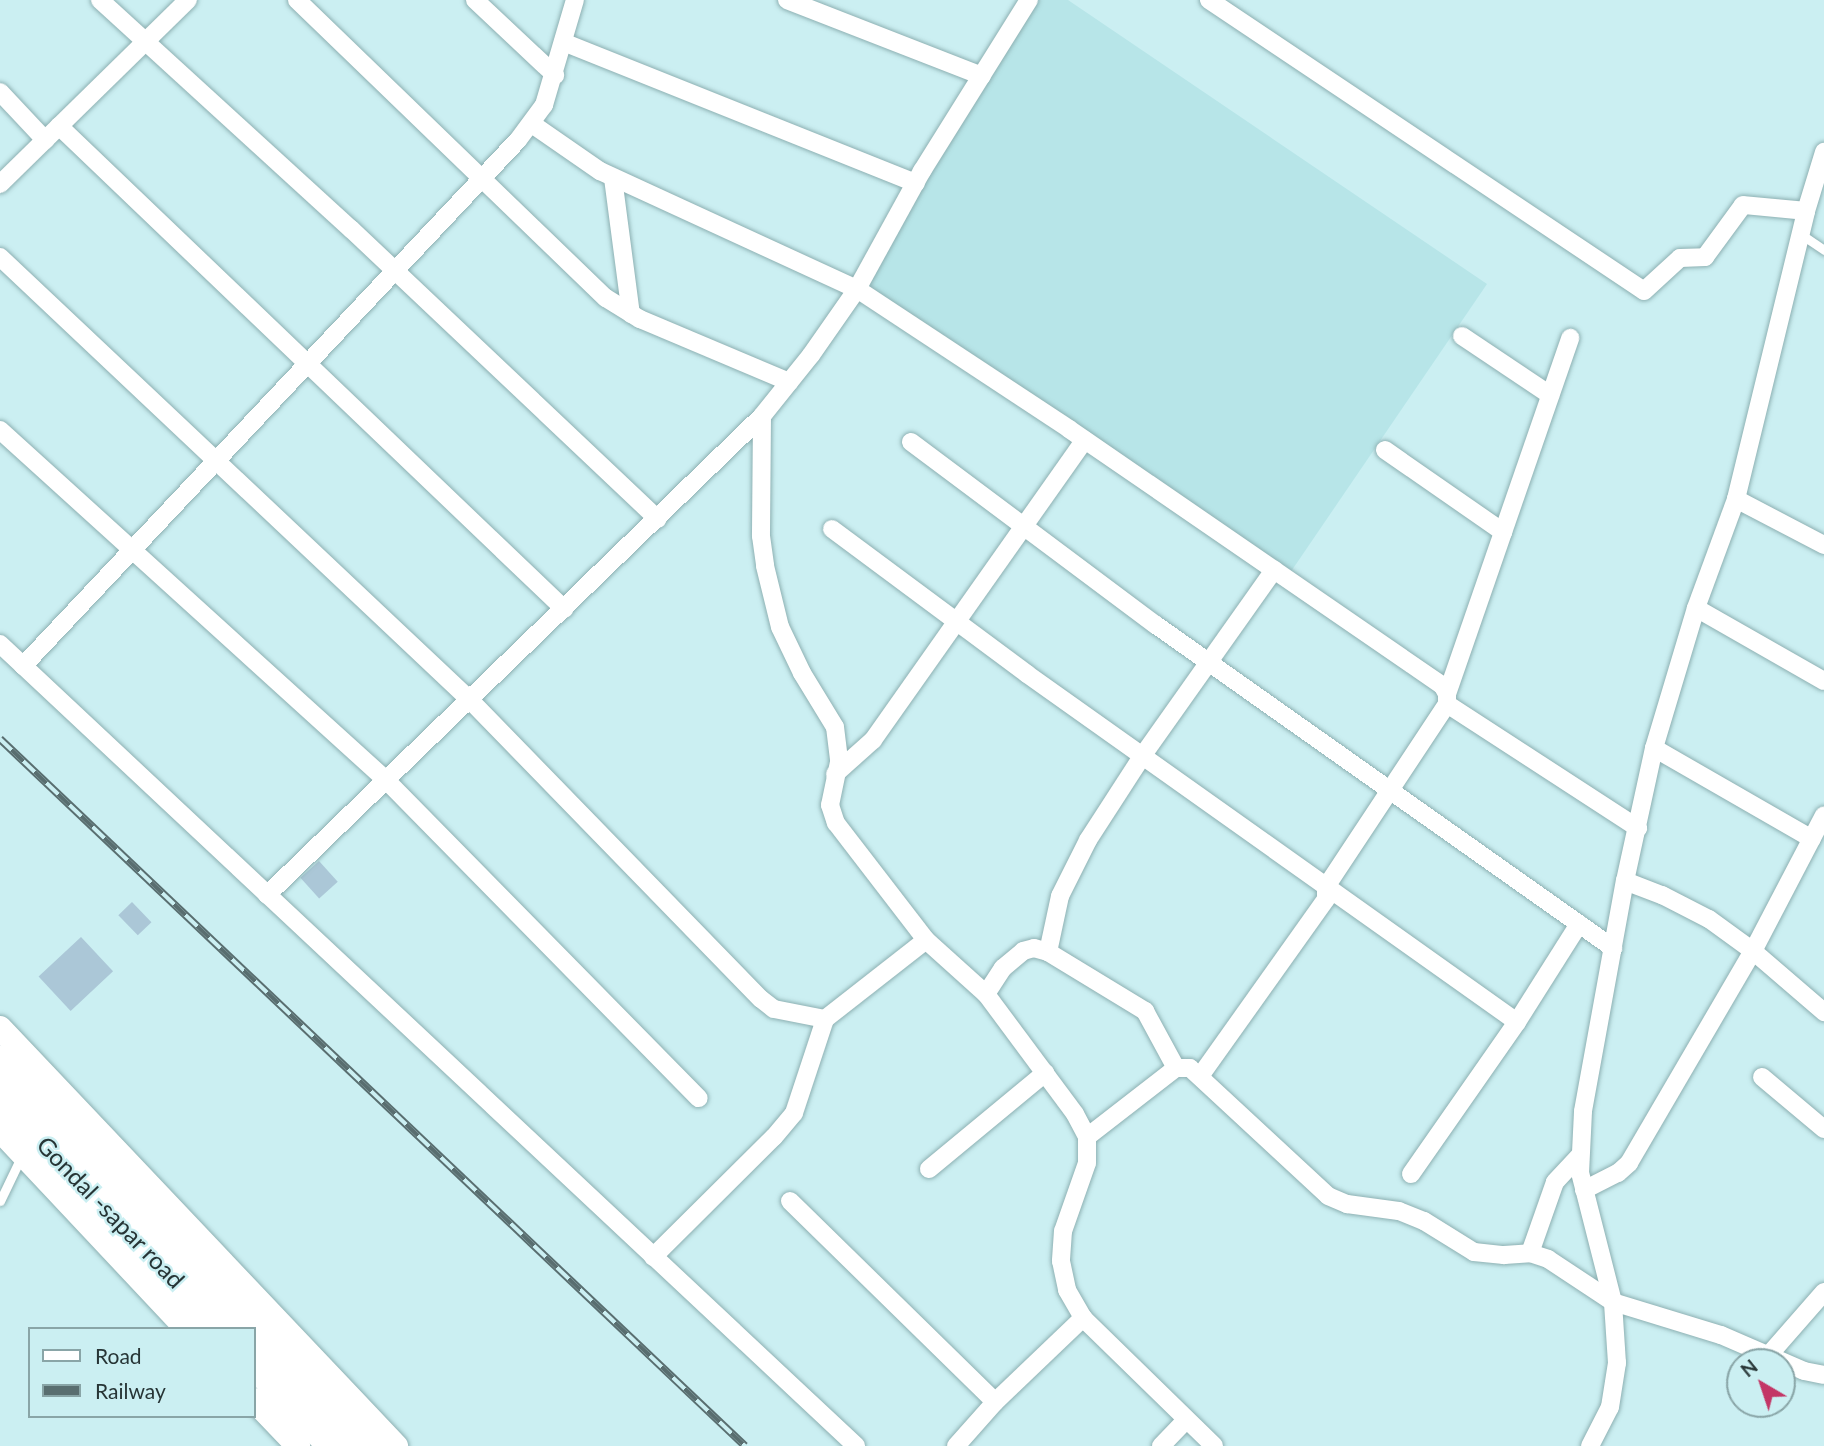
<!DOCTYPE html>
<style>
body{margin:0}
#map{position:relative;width:1824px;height:1446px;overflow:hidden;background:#cbeff2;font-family:Lato,sans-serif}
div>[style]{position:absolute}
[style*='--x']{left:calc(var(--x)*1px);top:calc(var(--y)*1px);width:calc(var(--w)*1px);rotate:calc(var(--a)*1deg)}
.built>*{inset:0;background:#b7e5e8}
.building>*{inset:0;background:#abc7d7;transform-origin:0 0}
.roads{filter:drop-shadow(0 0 2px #8db0b2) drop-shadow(0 0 2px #8db0b2)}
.lane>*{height:9px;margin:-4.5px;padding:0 4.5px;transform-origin:4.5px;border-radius:4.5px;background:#fff}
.street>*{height:18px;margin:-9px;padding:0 9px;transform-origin:9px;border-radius:9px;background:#fff}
.secondary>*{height:24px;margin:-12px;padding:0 12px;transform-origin:12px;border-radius:12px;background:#fff}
.highway>*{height:32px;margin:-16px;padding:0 16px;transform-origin:16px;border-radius:16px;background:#fff}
.rail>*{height:8px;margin-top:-4px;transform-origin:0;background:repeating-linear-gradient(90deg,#cbeff2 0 16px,#596e70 0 32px);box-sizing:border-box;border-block:2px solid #596e70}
span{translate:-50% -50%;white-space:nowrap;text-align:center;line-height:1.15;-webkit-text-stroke:5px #cbeff2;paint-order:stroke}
.street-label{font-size:24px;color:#273536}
.legend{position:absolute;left:28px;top:1327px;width:228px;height:91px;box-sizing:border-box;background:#cbeff2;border:2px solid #89a5a7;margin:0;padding:9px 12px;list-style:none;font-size:21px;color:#273536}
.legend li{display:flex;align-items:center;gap:14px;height:35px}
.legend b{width:35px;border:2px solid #89a5a7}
.north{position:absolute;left:1726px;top:1348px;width:70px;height:70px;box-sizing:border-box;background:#cbeff2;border:2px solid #89a5a7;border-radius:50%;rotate:321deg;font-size:19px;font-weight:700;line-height:28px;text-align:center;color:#273536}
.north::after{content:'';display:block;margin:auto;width:24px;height:32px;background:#c33666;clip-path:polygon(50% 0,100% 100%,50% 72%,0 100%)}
</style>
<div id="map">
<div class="built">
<i style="clip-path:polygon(1033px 0,1068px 0,1487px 284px,1290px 573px,854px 277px)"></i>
</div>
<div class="building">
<i style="left:319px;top:861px;width:28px;height:25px;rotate:48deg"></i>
<i style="left:132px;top:902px;width:28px;height:19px;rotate:46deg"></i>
<i style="left:81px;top:937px;width:47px;height:58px;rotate:47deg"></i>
</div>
<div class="roads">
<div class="lane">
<i style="--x:1802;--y:235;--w:27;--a:34"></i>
<i style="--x:0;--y:1201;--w:51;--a:-64.4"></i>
</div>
<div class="street">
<i style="--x:100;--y:0;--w:340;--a:42.4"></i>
<i style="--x:351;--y:229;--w:422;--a:43.4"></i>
<i style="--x:297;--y:0;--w:429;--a:44"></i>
<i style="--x:606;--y:298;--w:40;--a:32"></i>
<i style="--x:640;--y:319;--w:162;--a:22.9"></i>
<i style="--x:475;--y:0;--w:110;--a:43.2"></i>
<i style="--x:787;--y:0;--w:209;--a:21.3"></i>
<i style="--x:1209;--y:0;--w:523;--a:33.78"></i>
<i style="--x:1644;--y:291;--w:49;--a:-42.5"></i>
<i style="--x:1680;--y:258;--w:25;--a:-2"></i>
<i style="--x:1705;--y:257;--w:64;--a:-53.8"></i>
<i style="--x:1743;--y:205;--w:63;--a:5.4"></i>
<i style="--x:563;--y:42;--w:380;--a:21.8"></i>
<i style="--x:0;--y:92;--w:66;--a:46.8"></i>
<i style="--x:532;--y:124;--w:83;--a:34.7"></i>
<i style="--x:600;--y:171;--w:283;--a:24.7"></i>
<i style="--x:857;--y:289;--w:254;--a:33.4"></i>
<i style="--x:1069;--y:429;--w:452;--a:34.5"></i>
<i style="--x:1442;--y:685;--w:10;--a:61"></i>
<i style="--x:1447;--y:694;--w:10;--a:90"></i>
<i style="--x:1447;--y:704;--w:219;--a:123.5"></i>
<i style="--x:1326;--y:887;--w:12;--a:90"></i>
<i style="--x:1326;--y:899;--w:216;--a:125.4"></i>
<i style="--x:59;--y:126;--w:699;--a:43.72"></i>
<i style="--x:613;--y:178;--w:137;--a:82.5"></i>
<i style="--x:0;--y:184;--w:263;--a:-44.4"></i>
<i style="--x:0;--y:257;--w:646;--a:43.31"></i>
<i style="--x:470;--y:700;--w:417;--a:45.8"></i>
<i style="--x:761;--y:999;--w:16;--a:38"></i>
<i style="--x:774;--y:1009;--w:52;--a:11.1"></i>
<i style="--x:1462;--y:336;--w:106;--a:33.8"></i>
<i style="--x:762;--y:416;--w:120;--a:90.5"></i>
<i style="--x:761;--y:536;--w:30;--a:82"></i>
<i style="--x:765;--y:566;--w:63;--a:76.2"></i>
<i style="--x:780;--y:627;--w:51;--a:64.4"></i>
<i style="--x:802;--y:673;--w:63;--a:58.6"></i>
<i style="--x:835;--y:727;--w:35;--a:83"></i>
<i style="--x:839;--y:762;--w:44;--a:101.8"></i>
<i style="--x:830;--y:805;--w:19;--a:72"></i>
<i style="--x:836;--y:823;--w:148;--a:52.4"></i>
<i style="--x:926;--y:940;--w:81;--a:42"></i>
<i style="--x:986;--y:994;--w:149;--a:53.4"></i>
<i style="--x:1075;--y:1114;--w:26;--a:62"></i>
<i style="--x:1087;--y:1137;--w:26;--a:90"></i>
<i style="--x:1087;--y:1163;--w:72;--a:109.4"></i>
<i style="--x:1063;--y:1231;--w:30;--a:94"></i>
<i style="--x:1061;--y:1261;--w:30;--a:78"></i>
<i style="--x:1067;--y:1290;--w:32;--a:60"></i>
<i style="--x:1083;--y:1318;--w:183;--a:44.3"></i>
<i style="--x:0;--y:430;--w:521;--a:42.2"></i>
<i style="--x:386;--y:780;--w:446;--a:45.5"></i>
<i style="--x:911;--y:442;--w:306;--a:36.8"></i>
<i style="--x:1156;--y:625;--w:560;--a:35.25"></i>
<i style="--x:1385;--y:450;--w:144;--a:34.8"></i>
<i style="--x:1736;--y:499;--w:99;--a:27.6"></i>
<i style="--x:832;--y:529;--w:243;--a:36.6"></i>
<i style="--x:1027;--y:674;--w:601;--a:35.38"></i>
<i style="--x:1696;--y:608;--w:147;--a:29.7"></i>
<i style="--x:0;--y:644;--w:1173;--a:43.13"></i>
<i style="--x:23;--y:666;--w:722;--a:-46.74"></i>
<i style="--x:518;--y:140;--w:44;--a:-53.4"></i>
<i style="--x:544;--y:105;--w:109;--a:-73.6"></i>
<i style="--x:1447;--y:694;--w:377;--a:-70.9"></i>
<i style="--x:1447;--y:704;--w:228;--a:33"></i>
<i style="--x:1654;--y:748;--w:182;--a:29.9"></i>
<i style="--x:835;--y:774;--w:51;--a:-41.8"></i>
<i style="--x:873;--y:740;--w:367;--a:-54.8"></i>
<i style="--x:1625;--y:881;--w:40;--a:21"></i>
<i style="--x:1662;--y:895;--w:53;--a:27.1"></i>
<i style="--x:1709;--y:919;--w:54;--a:36"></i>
<i style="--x:1753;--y:951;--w:94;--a:40.7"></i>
<i style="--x:267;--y:895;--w:689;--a:-44.06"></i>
<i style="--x:762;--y:416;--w:78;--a:-51.2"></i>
<i style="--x:811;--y:355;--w:80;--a:-55.1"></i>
<i style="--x:857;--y:289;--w:135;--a:-61.2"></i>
<i style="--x:922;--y:171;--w:202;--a:-58"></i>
<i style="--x:1048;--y:952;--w:57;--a:-77.9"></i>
<i style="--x:1060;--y:896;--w:63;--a:-63.4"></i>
<i style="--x:1088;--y:840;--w:101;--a:-57.1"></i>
<i style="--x:1143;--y:755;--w:227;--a:-54.7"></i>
<i style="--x:986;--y:994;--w:31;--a:-57"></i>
<i style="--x:1003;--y:968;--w:26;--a:-40"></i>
<i style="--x:1023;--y:951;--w:11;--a:-15"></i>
<i style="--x:1034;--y:948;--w:15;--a:16"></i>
<i style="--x:1048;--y:952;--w:114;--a:31.3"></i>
<i style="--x:1145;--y:1011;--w:65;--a:61.5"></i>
<i style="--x:1762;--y:1077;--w:81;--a:40"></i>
<i style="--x:1087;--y:1137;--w:113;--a:-37.8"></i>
<i style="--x:1176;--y:1068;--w:14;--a:0"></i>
<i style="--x:1190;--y:1068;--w:188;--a:42.8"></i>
<i style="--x:1328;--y:1196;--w:21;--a:23"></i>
<i style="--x:1347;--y:1204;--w:52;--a:7.7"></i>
<i style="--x:1399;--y:1211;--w:27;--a:22"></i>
<i style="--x:1424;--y:1221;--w:59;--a:31.8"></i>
<i style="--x:1474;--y:1252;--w:30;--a:6"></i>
<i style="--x:1504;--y:1255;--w:26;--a:-4"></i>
<i style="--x:1530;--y:1253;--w:19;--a:18"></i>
<i style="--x:1548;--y:1259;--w:78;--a:33.5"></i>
<i style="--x:1613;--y:1302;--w:113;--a:17"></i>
<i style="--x:1721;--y:1335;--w:90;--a:23.4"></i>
<i style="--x:1804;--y:1371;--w:20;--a:11"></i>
<i style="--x:929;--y:1169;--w:151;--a:-39.6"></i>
<i style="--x:1411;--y:1174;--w:185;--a:-55.1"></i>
<i style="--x:1517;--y:1022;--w:116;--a:-57.7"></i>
<i style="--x:1584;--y:1190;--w:38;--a:-27"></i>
<i style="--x:1618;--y:1173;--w:15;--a:-42"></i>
<i style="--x:1629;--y:1163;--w:246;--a:-59.7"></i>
<i style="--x:1753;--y:951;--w:153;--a:-62.4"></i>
<i style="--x:790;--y:1201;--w:287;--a:44.4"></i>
<i style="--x:1530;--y:1253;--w:75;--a:-70.6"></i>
<i style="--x:1555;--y:1182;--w:35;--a:-47"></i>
<i style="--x:653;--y:1257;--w:170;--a:-44.8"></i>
<i style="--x:774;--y:1137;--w:31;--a:-50"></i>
<i style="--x:794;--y:1113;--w:99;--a:-71.7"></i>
<i style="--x:825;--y:1019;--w:128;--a:-38"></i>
<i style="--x:1768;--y:1356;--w:85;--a:-48.8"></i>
<i style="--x:956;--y:1446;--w:59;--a:-48.4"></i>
<i style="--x:995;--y:1402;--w:122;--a:-43.7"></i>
<i style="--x:1161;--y:1446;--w:36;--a:-46"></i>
<i style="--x:1590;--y:1446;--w:44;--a:-62.9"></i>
<i style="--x:1610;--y:1407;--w:45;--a:-81"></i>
<i style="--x:1617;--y:1363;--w:61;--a:-93.8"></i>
<i style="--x:1613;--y:1302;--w:133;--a:-104.3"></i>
<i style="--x:1580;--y:1173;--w:62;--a:-87.2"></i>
<i style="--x:1583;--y:1111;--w:234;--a:-79.7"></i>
<i style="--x:1625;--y:881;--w:136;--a:-77.7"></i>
<i style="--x:1654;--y:748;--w:146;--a:-73.3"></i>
<i style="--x:1696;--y:608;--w:116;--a:-69.8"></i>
<i style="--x:1736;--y:499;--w:296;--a:-76.3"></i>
<i style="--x:1806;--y:211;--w:62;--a:-73"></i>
</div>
<div class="secondary">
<i style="--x:0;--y:1028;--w:576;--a:46.55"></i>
<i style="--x:0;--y:1130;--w:273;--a:46.8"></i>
<i style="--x:254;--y:1400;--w:64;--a:46.3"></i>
</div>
<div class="highway">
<i style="--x:0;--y:1062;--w:530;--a:46.37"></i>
<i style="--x:0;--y:1096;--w:322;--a:46.4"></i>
<i style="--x:254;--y:1362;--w:116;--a:46.4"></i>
</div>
</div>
<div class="rail">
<i style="--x:0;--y:739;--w:1027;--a:43.5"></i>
</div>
<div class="street-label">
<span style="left:111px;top:1212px;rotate:46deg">Gondal -sapar road</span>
</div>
<ul class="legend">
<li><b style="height:9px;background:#fff"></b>Road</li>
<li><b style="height:9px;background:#596e70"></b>Railway</li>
</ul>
<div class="north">N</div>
</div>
